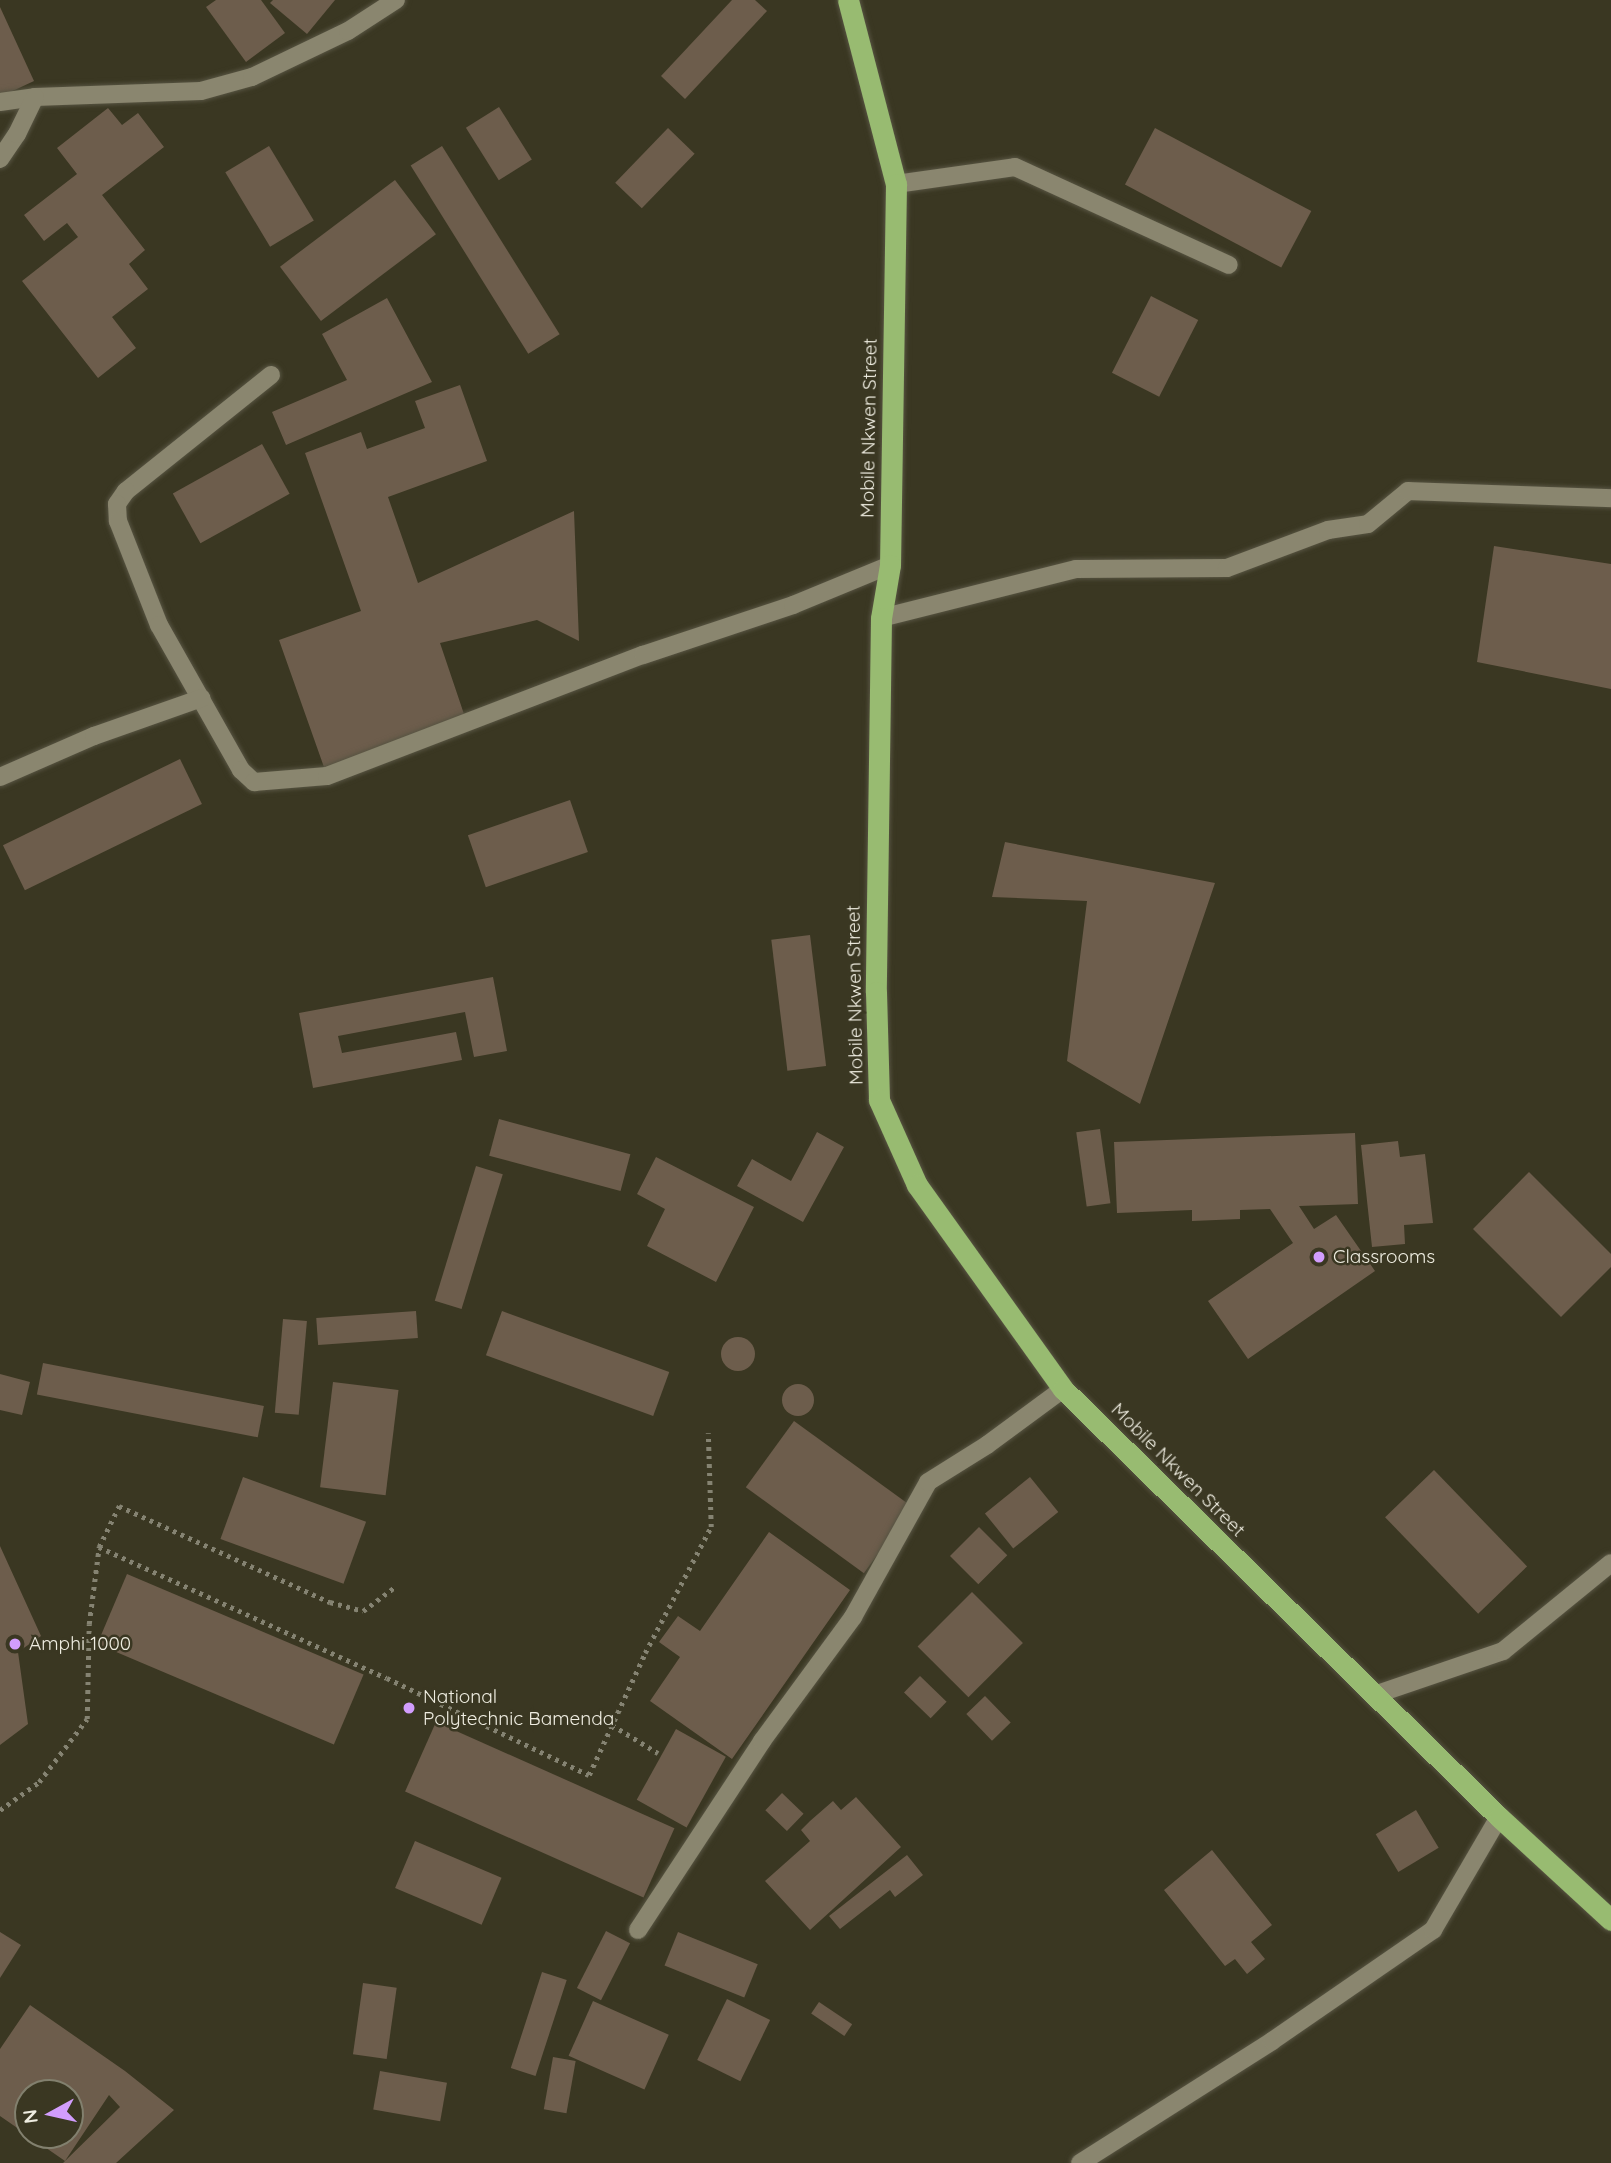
<!DOCTYPE html>
<style>
body{margin:0}
#map{position:relative;width:1611px;height:2163px;overflow:hidden;background:#3a3722;font-family:Quicksand,sans-serif}
div>[style]{position:absolute}
[style*='--x']{left:calc(var(--x)*1px);top:calc(var(--y)*1px);width:calc(var(--w)*1px);rotate:calc(var(--a)*1deg)}
.building>*{inset:0;background:#6d5d4c;transform-origin:0 0}
.round{border-radius:50%}
.path>*{height:4.5px;margin-top:-2.25px;transform-origin:0;background:repeating-linear-gradient(90deg,#858372 0 3.5px,transparent 0 8.5px)}
.roads{filter:drop-shadow(0 0 2px #575442) drop-shadow(0 0 2px #575442)}
.lane>*{height:18px;margin:-9px;padding:0 9px;transform-origin:9px;border-radius:9px;background:#8a866f}
.street>*{height:18px;margin:-9px;padding:0 9px;transform-origin:9px;border-radius:9px;background:#8a866f}
.highway>*{height:21px;margin:-10.5px;padding:0 10.5px;transform-origin:10.5px;border-radius:10.5px;background:#98bb71}
.dots>*{width:19px;height:19px;translate:-50% -50%;box-sizing:border-box;border:4px solid #3a3722;border-radius:50%}
span{translate:-50% -50%;white-space:nowrap;text-align:center;line-height:1.15;-webkit-text-stroke:5px #3a3722;paint-order:stroke}
.street-label{font-size:19px;color:#efede1}
.poi-label{font-size:19px;color:#efede1}
.left{translate:0 -50%;text-align:left}
.north{position:absolute;left:14px;top:2079px;width:70px;height:70px;box-sizing:border-box;background:#3a3722;border:2px solid #82806e;border-radius:50%;rotate:262deg;font-size:19px;font-weight:700;line-height:28px;text-align:center;color:#efede1}
.north::after{content:'';display:block;margin:auto;width:24px;height:32px;background:#d29dfd;clip-path:polygon(50% 0,100% 100%,50% 72%,0 100%)}
</style>
<div id="map">
<div class="building">
<i style="clip-path:polygon(216px 0,261px 0,285px 33px,246px 62px,206px 7px)"></i>
<i style="clip-path:polygon(273px 0,335px 0,307px 34px,270px 3px)"></i>
<i style="clip-path:polygon(732px 0,755px 0,767px 11px,685px 99px,661px 76px)"></i>
<i style="clip-path:polygon(0 7px,34px 81px,2px 96px,0 92px)"></i>
<i style="left:499px;top:107px;width:62px;height:39px;rotate:58deg"></i>
<i style="clip-path:polygon(108px 108px,122px 125px,138px 113px,164px 147px,102px 195px,145px 250px,129px 264px,148px 289px,112px 317px,136px 348px,98px 378px,22px 281px,78px 237px,67px 223px,44px 241px,24px 215px,77px 174px,57px 148px)"></i>
<i style="left:668px;top:128px;width:37px;height:76px;rotate:44deg"></i>
<i style="left:1155px;top:128px;width:177px;height:64px;rotate:28deg"></i>
<i style="left:269px;top:146px;width:87px;height:51px;rotate:59deg"></i>
<i style="left:442px;top:146px;width:222px;height:37px;rotate:58deg"></i>
<i style="left:395px;top:180px;width:68px;height:144px;rotate:53deg"></i>
<i style="left:1151px;top:296px;width:53px;height:86px;rotate:27deg"></i>
<i style="clip-path:polygon(387px 298px,432px 382px,286px 445px,272px 412px,347px 380px,322px 334px)"></i>
<i style="clip-path:polygon(460px 385px,487px 461px,388px 497px,418px 583px,574px 511px,579px 641px,537px 620px,440px 643px,466px 720px,325px 770px,279px 640px,361px 611px,305px 453px,361px 432px,367px 449px,425px 428px,415px 401px)"></i>
<i style="left:262px;top:444px;width:57px;height:102px;rotate:61deg"></i>
<i style="clip-path:polygon(1494px 546px,1611px 564px,1611px 689px,1477px 662px)"></i>
<i style="left:180px;top:759px;width:50px;height:197px;rotate:64deg"></i>
<i style="left:570px;top:800px;width:55px;height:108px;rotate:71deg"></i>
<i style="clip-path:polygon(1005px 842px,1215px 883px,1140px 1104px,1067px 1061px,1087px 901px,992px 897px)"></i>
<i style="left:810px;top:935px;width:132px;height:39px;rotate:83deg"></i>
<i style="clip-path:polygon(493px 977px,507px 1051px,474px 1057px,465px 1012px,338px 1036px,342px 1053px,456px 1032px,462px 1060px,313px 1088px,299px 1013px)"></i>
<i style="left:499px;top:1119px;width:136px;height:38px;rotate:15deg"></i>
<i style="left:1100px;top:1129px;width:75px;height:24px;rotate:82deg"></i>
<i style="clip-path:polygon(817px 1132px,844px 1147px,803px 1222px,737px 1186px,752px 1159px,791px 1181px)"></i>
<i style="clip-path:polygon(1355px 1133px,1358px 1204px,1299px 1206px,1314px 1229px,1336px 1215px,1375px 1271px,1248px 1359px,1208px 1301px,1293px 1243px,1270px 1209px,1240px 1210px,1240px 1219px,1192px 1221px,1192px 1210px,1117px 1213px,1114px 1142px)"></i>
<i style="clip-path:polygon(1398px 1141px,1400px 1157px,1425px 1154px,1433px 1223px,1404px 1225px,1405px 1244px,1372px 1247px,1361px 1145px)"></i>
<i style="clip-path:polygon(656px 1157px,754px 1207px,716px 1282px,647px 1246px,665px 1209px,637px 1194px)"></i>
<i style="left:476px;top:1166px;width:28px;height:141px;rotate:17deg"></i>
<i style="clip-path:polygon(1529px 1172px,1611px 1254px,1611px 1267px,1561px 1317px,1473px 1229px)"></i>
<i style="left:416px;top:1311px;width:27px;height:100px;rotate:86deg"></i>
<i style="left:502px;top:1311px;width:178px;height:47px;rotate:20deg"></i>
<i style="left:283px;top:1319px;width:24px;height:94px;rotate:5deg"></i>
<i class="round" style="left:721px;top:1337px;width:34px;height:34px"></i>
<i style="left:43px;top:1363px;width:225px;height:32px;rotate:11deg"></i>
<i style="clip-path:polygon(0 1374px,30px 1382px,22px 1415px,0 1410px)"></i>
<i style="left:333px;top:1382px;width:66px;height:106px;rotate:7deg"></i>
<i class="round" style="left:782px;top:1384px;width:32px;height:32px"></i>
<i style="left:794px;top:1421px;width:146px;height:82px;rotate:36deg"></i>
<i style="left:1434px;top:1470px;width:134px;height:68px;rotate:46deg"></i>
<i style="left:243px;top:1477px;width:131px;height:66px;rotate:20deg"></i>
<i style="left:1030px;top:1477px;width:45px;height:58px;rotate:51deg"></i>
<i style="left:979px;top:1527px;width:40px;height:41px;rotate:45deg"></i>
<i style="clip-path:polygon(769px 1532px,850px 1590px,732px 1759px,650px 1701px,680px 1657px,659px 1642px,678px 1616px,700px 1631px)"></i>
<i style="clip-path:polygon(0 1546px,41px 1636px,18px 1652px,28px 1724px,0 1745px)"></i>
<i style="left:127px;top:1574px;width:257px;height:76px;rotate:23deg"></i>
<i style="left:972px;top:1592px;width:72px;height:77px;rotate:45deg"></i>
<i style="left:920px;top:1676px;width:37px;height:23px;rotate:44deg"></i>
<i style="left:985px;top:1696px;width:37px;height:26px;rotate:46deg"></i>
<i style="left:436px;top:1722px;width:261px;height:76px;rotate:24deg"></i>
<i style="left:676px;top:1729px;width:57px;height:81px;rotate:29deg"></i>
<i style="left:782px;top:1793px;width:30px;height:24px;rotate:44deg"></i>
<i style="clip-path:polygon(856px 1797px,901px 1847px,810px 1930px,765px 1881px,810px 1841px,801px 1830px,810px 1821px,833px 1801px,841px 1810px)"></i>
<i style="left:1416px;top:1810px;width:44px;height:47px;rotate:59deg"></i>
<i style="left:415px;top:1841px;width:94px;height:51px;rotate:23deg"></i>
<i style="clip-path:polygon(1212px 1850px,1272px 1925px,1251px 1942px,1265px 1959px,1247px 1974px,1235px 1959px,1225px 1966px,1164px 1890px)"></i>
<i style="clip-path:polygon(907px 1855px,923px 1875px,895px 1897px,890px 1890px,840px 1929px,829px 1916px)"></i>
<i style="left:606px;top:1931px;width:27px;height:64px;rotate:27deg"></i>
<i style="clip-path:polygon(0 1932px,21px 1945px,0 1978px)"></i>
<i style="left:678px;top:1932px;width:86px;height:36px;rotate:22deg"></i>
<i style="left:542px;top:1972px;width:26px;height:101px;rotate:18deg"></i>
<i style="left:363px;top:1983px;width:34px;height:72px;rotate:8deg"></i>
<i style="left:727px;top:1999px;width:48px;height:68px;rotate:26deg"></i>
<i style="left:593px;top:2001px;width:83px;height:60px;rotate:24deg"></i>
<i style="left:819px;top:2002px;width:40px;height:14px;rotate:34deg"></i>
<i style="clip-path:polygon(evenodd,30px 2005px,125px 2071px,174px 2110px,116px 2163px,63px 2163px,120px 2107px,109px 2095px,65px 2161px,0 2116px,0 2049px,30px 2005px,28px 2093px,70px 2093px,70px 2135px,28px 2135px,28px 2093px)"></i>
<i style="left:553px;top:2057px;width:23px;height:53px;rotate:10deg"></i>
<i style="left:380px;top:2071px;width:68px;height:39px;rotate:10deg"></i>
</div>
<div class="path">
<i style="--x:99;--y:1547;--w:316;--a:24.5"></i>
<i style="--x:387;--y:1678;--w:224;--a:25.7"></i>
<i style="--x:589;--y:1775;--w:134;--a:-65.3"></i>
<i style="--x:645;--y:1653;--w:142;--a:-62.4"></i>
<i style="--x:711;--y:1527;--w:94;--a:-91.8"></i>
<i style="--x:612;--y:1725;--w:54;--a:31.3"></i>
<i style="--x:0;--y:1810;--w:48;--a:-35.7"></i>
<i style="--x:39;--y:1782;--w:79;--a:-52.7"></i>
<i style="--x:87;--y:1719;--w:95;--a:-88.8"></i>
<i style="--x:89;--y:1624;--w:78;--a:-82.6"></i>
<i style="--x:99;--y:1547;--w:46;--a:-64"></i>
<i style="--x:119;--y:1506;--w:232;--a:24.5"></i>
<i style="--x:330;--y:1602;--w:34;--a:15"></i>
<i style="--x:363;--y:1611;--w:40;--a:-37"></i>
</div>
<div class="roads">
<div class="lane">
<i style="--x:896;--y:184;--w:120;--a:-8.1"></i>
<i style="--x:1015;--y:167;--w:235;--a:24.6"></i>
</div>
<div class="street">
<i style="--x:0;--y:102;--w:35;--a:-8"></i>
<i style="--x:35;--y:97;--w:166;--a:-2.1"></i>
<i style="--x:201;--y:91;--w:53;--a:-15.4"></i>
<i style="--x:252;--y:77;--w:106;--a:-25.6"></i>
<i style="--x:348;--y:31;--w:57;--a:-32.9"></i>
<i style="--x:0;--y:159;--w:30;--a:-56"></i>
<i style="--x:17;--y:134;--w:41;--a:-64.1"></i>
<i style="--x:271;--y:375;--w:186;--a:141.3"></i>
<i style="--x:126;--y:491;--w:16;--a:125"></i>
<i style="--x:117;--y:504;--w:17;--a:87"></i>
<i style="--x:118;--y:521;--w:112;--a:68.5"></i>
<i style="--x:159;--y:625;--w:167;--a:60.5"></i>
<i style="--x:241;--y:770;--w:18;--a:43"></i>
<i style="--x:254;--y:782;--w:73;--a:-4.7"></i>
<i style="--x:327;--y:776;--w:338;--a:-21"></i>
<i style="--x:643;--y:655;--w:158;--a:-18.4"></i>
<i style="--x:793;--y:605;--w:105;--a:-22.4"></i>
<i style="--x:881;--y:618;--w:201;--a:-14.1"></i>
<i style="--x:1076;--y:569;--w:151;--a:-0.4"></i>
<i style="--x:1227;--y:568;--w:108;--a:-20.6"></i>
<i style="--x:1328;--y:530;--w:40;--a:-8.5"></i>
<i style="--x:1368;--y:524;--w:52;--a:-39.5"></i>
<i style="--x:1408;--y:491;--w:203;--a:2"></i>
<i style="--x:0;--y:777;--w:103;--a:-23.6"></i>
<i style="--x:94;--y:736;--w:114;--a:-19.4"></i>
<i style="--x:1374;--y:1695;--w:136;--a:-18.8"></i>
<i style="--x:1503;--y:1651;--w:139;--a:-39.2"></i>
<i style="--x:638;--y:1930;--w:226;--a:-56.7"></i>
<i style="--x:762;--y:1741;--w:154;--a:-53.7"></i>
<i style="--x:853;--y:1617;--w:154;--a:-60.9"></i>
<i style="--x:928;--y:1482;--w:70;--a:-32.1"></i>
<i style="--x:987;--y:1445;--w:94;--a:-36.4"></i>
<i style="--x:1080;--y:2163;--w:227;--a:-32.4"></i>
<i style="--x:1272;--y:2041;--w:196;--a:-34.6"></i>
<i style="--x:1433;--y:1930;--w:131;--a:-59.7"></i>
</div>
<div class="highway">
<i style="--x:848;--y:0;--w:190;--a:75.4"></i>
<i style="--x:896;--y:184;--w:381;--a:90.9"></i>
<i style="--x:890;--y:565;--w:54;--a:99.6"></i>
<i style="--x:881;--y:618;--w:374;--a:90.8"></i>
<i style="--x:876;--y:992;--w:108;--a:88.4"></i>
<i style="--x:879;--y:1100;--w:93;--a:65.9"></i>
<i style="--x:917;--y:1185;--w:251;--a:54.4"></i>
<i style="--x:1063;--y:1389;--w:611;--a:44.47"></i>
<i style="--x:1499;--y:1817;--w:152;--a:42.6"></i>
</div>
</div>
<div class="dots">
<i style="left:1319px;top:1257px;background:#d29dfd"></i>
<i style="left:15px;top:1644px;background:#d29dfd"></i>
<i style="left:409px;top:1708px;background:#d29dfd"></i>
</div>
<div class="street-label">
<span style="left:869px;top:428px;rotate:-89deg">Mobile Nkwen Street</span>
<span style="left:855px;top:995px;rotate:-91deg">Mobile Nkwen Street</span>
<span style="left:1178px;top:1470px;rotate:45deg">Mobile Nkwen Street</span>
</div>
<div class="poi-label">
<span class="left" style="left:1333px;top:1257px">Classrooms</span>
<span class="left" style="left:29px;top:1644px">Amphi 1000</span>
<span class="left" style="left:423px;top:1708px">National<br>Polytechnic Bamenda</span>
</div>
<div class="north">N</div>
</div>
